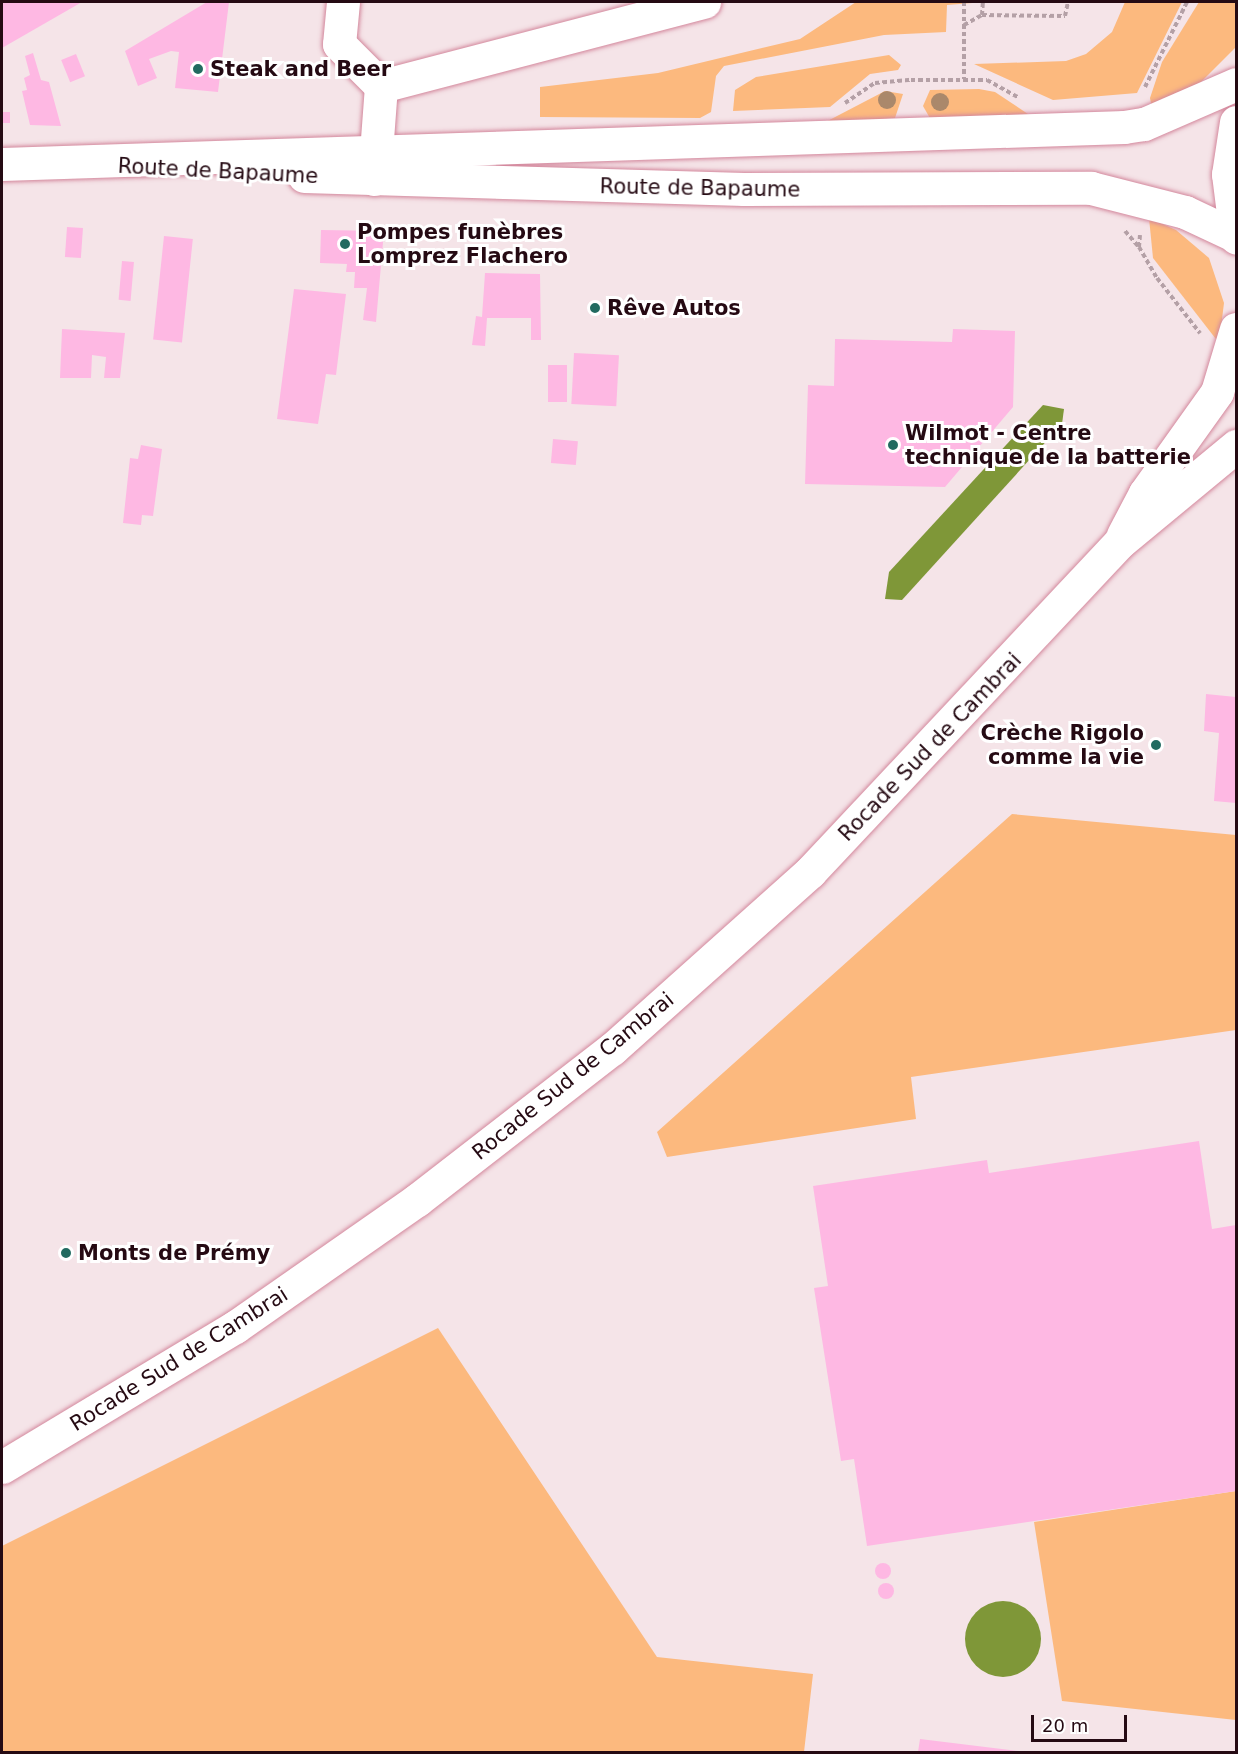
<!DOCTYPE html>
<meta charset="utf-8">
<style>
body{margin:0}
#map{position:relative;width:1238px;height:1754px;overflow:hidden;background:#f5e4e8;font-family:"DejaVu Sans",sans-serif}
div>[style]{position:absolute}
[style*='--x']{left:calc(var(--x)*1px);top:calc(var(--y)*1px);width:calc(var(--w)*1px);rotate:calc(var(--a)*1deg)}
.green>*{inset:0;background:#fcb97e}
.water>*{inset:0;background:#7f9738}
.round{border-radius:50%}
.building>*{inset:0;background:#feb8e3;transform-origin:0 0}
.path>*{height:4px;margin-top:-2px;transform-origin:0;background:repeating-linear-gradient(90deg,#b4a0a6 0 4.5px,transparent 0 7.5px)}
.roads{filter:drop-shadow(0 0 2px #d3879c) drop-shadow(0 0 2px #d3879c)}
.minor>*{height:33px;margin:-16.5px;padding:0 16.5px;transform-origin:16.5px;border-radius:16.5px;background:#fff}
.major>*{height:33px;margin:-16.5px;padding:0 16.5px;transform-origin:16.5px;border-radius:16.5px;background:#fff}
.highway>*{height:33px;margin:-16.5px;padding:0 16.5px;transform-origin:16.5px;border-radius:16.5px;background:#fff}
.trees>*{width:18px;height:18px;margin:-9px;border-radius:50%;background:#aa886b}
.dots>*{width:16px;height:16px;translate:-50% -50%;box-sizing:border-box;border:3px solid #fff;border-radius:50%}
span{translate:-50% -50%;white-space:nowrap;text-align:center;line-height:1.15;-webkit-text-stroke:6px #fff;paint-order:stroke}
.poi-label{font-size:21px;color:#250a13;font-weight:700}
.left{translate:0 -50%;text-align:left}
.right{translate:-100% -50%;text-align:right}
.street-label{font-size:21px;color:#250a13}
.frame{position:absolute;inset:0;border:3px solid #250a13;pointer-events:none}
.scale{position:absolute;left:1031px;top:1715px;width:96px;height:27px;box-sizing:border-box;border:3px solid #250a13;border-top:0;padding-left:8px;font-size:18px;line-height:21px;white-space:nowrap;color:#250a13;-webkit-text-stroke:4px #fff;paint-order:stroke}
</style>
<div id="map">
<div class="green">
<i style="clip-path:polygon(856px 2px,985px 2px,947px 5px,946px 32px,884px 35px,724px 66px,716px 76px,711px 112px,700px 118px,540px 117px,540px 87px,658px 73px,800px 39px)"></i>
<i style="clip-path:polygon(1125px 2px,1182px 2px,1137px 93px,1053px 100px,974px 64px,1066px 61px,1086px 54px,1112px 32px)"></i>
<i style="clip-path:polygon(1199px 2px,1236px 2px,1236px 47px,1194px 89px,1152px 109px,1150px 98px,1162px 62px)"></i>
<i style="clip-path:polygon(889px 55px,901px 65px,898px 70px,870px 74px,830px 107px,733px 111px,735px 90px,756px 77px)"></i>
<i style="clip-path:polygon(979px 89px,995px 92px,1031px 116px,931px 120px,923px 106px,930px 90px)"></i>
<i style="clip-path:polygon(885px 91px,903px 94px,895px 118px,816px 127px)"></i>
<i style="clip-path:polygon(1149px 218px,1176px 230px,1209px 258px,1224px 303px,1219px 343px,1153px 258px)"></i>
<i style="clip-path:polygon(1012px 814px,1236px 835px,1236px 1030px,911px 1077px,916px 1119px,667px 1157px,657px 1132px)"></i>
<i style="clip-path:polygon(438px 1328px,657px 1657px,813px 1674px,804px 1752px,2px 1752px,2px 1546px)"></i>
<i style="clip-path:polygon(1236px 1491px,1236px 1720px,1062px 1701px,1034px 1522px)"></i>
</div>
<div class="water">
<i style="clip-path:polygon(1043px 405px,1064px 409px,1062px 424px,902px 600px,885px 599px,889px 572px)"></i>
<i class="round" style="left:965px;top:1601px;width:76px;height:76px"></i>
</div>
<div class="building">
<i style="clip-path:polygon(2px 2px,82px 2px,2px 48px)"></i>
<i style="clip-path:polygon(207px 2px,229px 2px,218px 92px,175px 88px,179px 52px,171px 51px,149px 59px,157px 78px,138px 86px,125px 51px)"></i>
<i style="clip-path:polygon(33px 53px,41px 80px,49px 82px,61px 126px,30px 125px,22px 91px,27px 90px,24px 78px,30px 75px,25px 56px)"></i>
<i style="left:76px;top:54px;width:24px;height:16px;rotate:68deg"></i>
<i style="left:2px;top:112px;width:8px;height:11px"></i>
<i style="left:67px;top:227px;width:16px;height:30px;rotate:4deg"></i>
<i style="clip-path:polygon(321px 230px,384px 231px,376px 322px,363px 320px,367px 288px,354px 288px,355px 272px,346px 272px,347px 264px,320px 263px)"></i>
<i style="left:164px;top:236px;width:29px;height:104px;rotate:6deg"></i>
<i style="left:122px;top:261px;width:12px;height:39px;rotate:5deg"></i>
<i style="clip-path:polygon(485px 273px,540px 274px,541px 340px,531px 340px,531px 318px,487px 318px,485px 346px,472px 345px,476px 316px,482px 317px)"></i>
<i style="clip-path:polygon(294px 289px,346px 294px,336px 375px,326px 374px,318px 424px,277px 419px)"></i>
<i style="clip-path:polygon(62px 329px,125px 333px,120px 378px,104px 378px,106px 357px,92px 355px,91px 378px,60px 378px)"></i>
<i style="clip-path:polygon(953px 329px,1015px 331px,1013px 407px,945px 487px,805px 484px,808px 385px,834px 386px,835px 339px,952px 342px)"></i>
<i style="left:574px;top:353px;width:45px;height:51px;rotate:3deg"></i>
<i style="left:548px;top:365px;width:19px;height:37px"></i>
<i style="left:553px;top:439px;width:25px;height:24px;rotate:5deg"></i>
<i style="clip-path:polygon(141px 445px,162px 449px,153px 516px,142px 515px,141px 525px,123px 523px,130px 458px,138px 459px)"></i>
<i style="clip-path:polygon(1206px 694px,1236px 697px,1236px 803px,1214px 801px,1219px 733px,1204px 731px)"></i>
<i style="clip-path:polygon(1199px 1141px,1212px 1229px,1236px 1225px,1236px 1491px,867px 1546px,854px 1459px,841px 1461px,814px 1288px,828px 1286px,813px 1186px,987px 1160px,989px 1173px)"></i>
<i class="round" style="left:875px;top:1563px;width:16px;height:16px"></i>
<i class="round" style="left:878px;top:1583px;width:16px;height:16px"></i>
<i style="clip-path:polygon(920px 1739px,1019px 1751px,1019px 1752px,918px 1752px)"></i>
</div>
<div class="path">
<i style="--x:964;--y:2;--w:77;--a:90"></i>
<i style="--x:982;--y:15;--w:13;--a:-86"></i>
<i style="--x:964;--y:25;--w:21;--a:-29"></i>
<i style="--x:982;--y:15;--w:83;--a:0.7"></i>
<i style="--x:1065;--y:16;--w:14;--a:-78"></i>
<i style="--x:1145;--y:87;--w:95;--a:-63.7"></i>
<i style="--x:845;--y:103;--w:36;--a:-34"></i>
<i style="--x:875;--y:83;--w:36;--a:-5"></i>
<i style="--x:911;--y:80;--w:76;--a:0"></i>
<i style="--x:987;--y:80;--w:35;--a:29"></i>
<i style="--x:1125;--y:231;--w:21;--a:49"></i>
<i style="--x:1140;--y:235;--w:12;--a:95"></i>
<i style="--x:1139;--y:247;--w:36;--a:60"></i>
<i style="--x:1157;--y:278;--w:70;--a:52"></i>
</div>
<div class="roads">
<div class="minor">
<i style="--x:343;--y:2;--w:42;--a:95.4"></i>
<i style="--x:339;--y:44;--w:59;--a:45"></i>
<i style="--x:374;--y:179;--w:93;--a:-85.7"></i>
<i style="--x:381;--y:86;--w:334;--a:-14.6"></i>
</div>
<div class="major">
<i style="--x:2;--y:164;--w:1123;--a:-1.89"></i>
<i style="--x:1124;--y:127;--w:20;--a:-9"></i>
<i style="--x:1144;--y:124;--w:100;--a:-23.5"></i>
<i style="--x:304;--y:176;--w:440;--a:1.7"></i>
<i style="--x:744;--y:189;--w:347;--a:-0.2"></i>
<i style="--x:1091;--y:188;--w:97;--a:14.3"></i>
<i style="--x:1185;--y:212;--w:56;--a:25.2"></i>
</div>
<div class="highway">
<i style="--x:1236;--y:122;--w:53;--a:98.7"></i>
<i style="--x:1228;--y:174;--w:64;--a:82.8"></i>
<i style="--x:1123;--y:535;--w:47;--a:-62.4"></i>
<i style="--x:1145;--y:493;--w:124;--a:-54.5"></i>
<i style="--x:1217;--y:392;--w:66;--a:-73.2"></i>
<i style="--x:2;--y:1467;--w:272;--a:-31"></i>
<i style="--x:235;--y:1327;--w:222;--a:-34.9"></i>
<i style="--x:417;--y:1200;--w:247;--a:-37.8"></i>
<i style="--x:612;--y:1049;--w:266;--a:-41.8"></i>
<i style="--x:810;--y:872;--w:453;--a:-46.8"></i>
<i style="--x:1120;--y:542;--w:151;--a:-39.6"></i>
</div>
</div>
<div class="trees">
<i style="left:887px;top:100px"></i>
<i style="left:940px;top:102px"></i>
</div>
<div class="dots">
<i style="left:198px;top:69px;background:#226a60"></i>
<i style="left:345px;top:244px;background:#226a60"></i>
<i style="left:595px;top:308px;background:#226a60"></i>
<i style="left:893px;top:445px;background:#226a60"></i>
<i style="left:1156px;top:745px;background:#226a60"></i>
<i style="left:66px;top:1253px;background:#226a60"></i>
</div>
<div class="poi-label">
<span class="left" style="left:210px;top:69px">Steak and Beer</span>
<span class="left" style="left:357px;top:244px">Pompes funèbres<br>Lomprez Flachero</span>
<span class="left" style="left:607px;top:308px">Rêve Autos</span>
<span class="left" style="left:905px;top:445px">Wilmot - Centre<br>technique de la batterie</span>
<span class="right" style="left:1144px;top:745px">Crèche Rigolo<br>comme la vie</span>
<span class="left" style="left:78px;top:1253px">Monts de Prémy</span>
</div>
<div class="street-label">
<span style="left:218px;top:171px;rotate:3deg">Route de Bapaume</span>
<span style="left:700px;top:188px;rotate:1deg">Route de Bapaume</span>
<span style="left:930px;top:747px;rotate:-46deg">Rocade Sud de Cambrai</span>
<span style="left:573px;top:1076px;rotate:-39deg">Rocade Sud de Cambrai</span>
<span style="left:179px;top:1359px;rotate:-32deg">Rocade Sud de Cambrai</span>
</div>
<div class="frame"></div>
<div class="scale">20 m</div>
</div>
